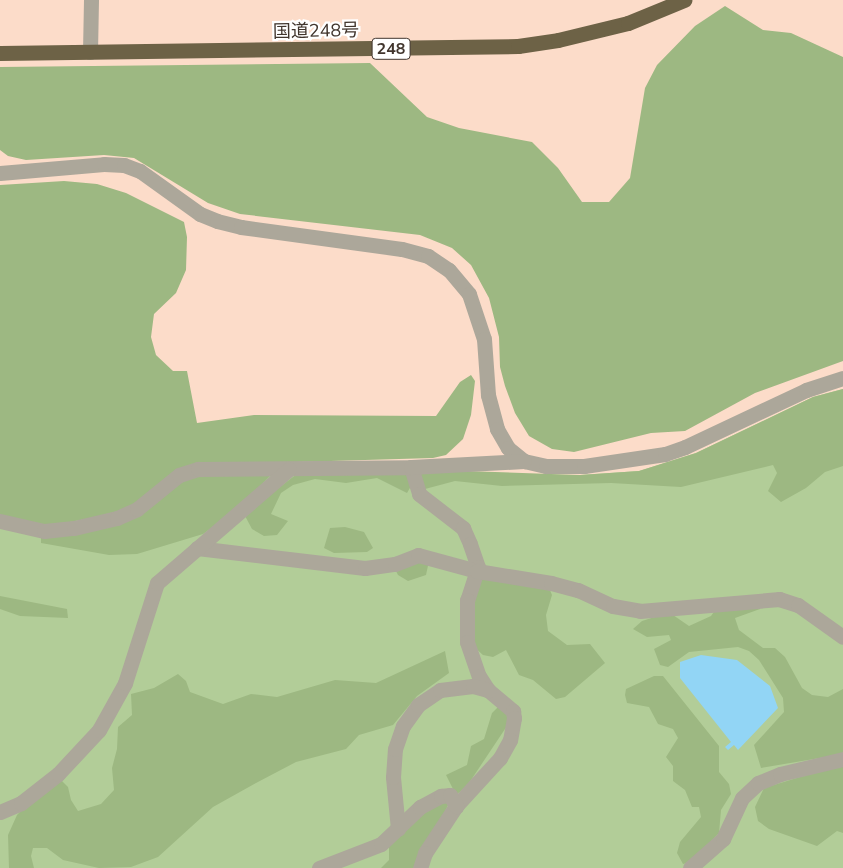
<!DOCTYPE html>
<meta charset="utf-8">
<style>
body{margin:0}
#map{position:relative;width:843px;height:868px;overflow:hidden;background:#fcdcc9;font-family:"Nunito Sans","Noto Sans JP",sans-serif}
div>[style]{position:absolute}
[style*='--x']{left:calc(var(--x)*1px);top:calc(var(--y)*1px);width:calc(var(--w)*1px);rotate:calc(var(--a)*1deg)}
.green>*{inset:0;background:#b2cd98}
.forest>*{inset:0;background:#9db882}
.water>*{inset:0;background:#92d5f5}
.minor>*{height:15px;margin:-7.5px;padding:0 7.5px;transform-origin:7.5px;border-radius:7.5px;background:#aca79a}
.highway>*{height:15px;margin:-7.5px;padding:0 7.5px;transform-origin:7.5px;border-radius:7.5px;background:#6d6246}
span{translate:-50% -50%;white-space:nowrap;text-align:center;line-height:1.15;-webkit-text-stroke:4.5px #fff;paint-order:stroke}
.shield-label span{padding:1px 4px;background:#fff;border:1px solid;border-radius:4px;-webkit-text-stroke-width:0}
.shield-label{font-size:16px;color:#41352d;font-weight:700}
.street-label{font-size:18px;color:#41352d}
</style>
<div id="map">
<div class="green">
<i style="clip-path:polygon(843px 389px,843px 868px,0 868px,0 524px,195px 475px,580px 475px,639px 471px,696px 453px,813px 397px)"></i>
</div>
<div class="forest">
<i style="clip-path:polygon(725px 6px,763px 30px,791px 33px,843px 57px,843px 361px,755px 393px,685px 431px,651px 433px,574px 452px,552px 449px,529px 436px,515px 413px,505px 386px,500px 367px,499px 337px,489px 298px,471px 265px,452px 248px,420px 235px,240px 214px,208px 203px,134px 158px,104px 155px,26px 160px,8px 156px,0 150px,0 67px,370px 63px,427px 117px,459px 128px,532px 142px,558px 168px,582px 202px,609px 202px,630px 178px,645px 88px,657px 65px,695px 26px)"></i>
<i style="clip-path:polygon(64px 181px,97px 184px,126px 193px,184px 222px,187px 237px,186px 270px,176px 293px,154px 314px,151px 337px,156px 355px,173px 371px,187px 371px,197px 423px,254px 415px,436px 416px,460px 382px,471px 375px,475px 381px,471px 415px,463px 439px,446px 455px,433px 458px,198px 465px,133px 506px,107px 515px,48px 526px,0 515px,0 185px)"></i>
<i style="clip-path:polygon(843px 389px,843px 466px,825px 472px,806px 488px,781px 502px,768px 491px,777px 473px,773px 465px,681px 487px,611px 483px,502px 486px,455px 481px,425px 489px,420px 472px,435px 470px,580px 475px,639px 471px,696px 453px,813px 397px)"></i>
<i style="clip-path:polygon(274px 472px,236px 510px,203px 534px,137px 554px,109px 555px,41px 543px,41px 536px,74px 532px,195px 475px)"></i>
<i style="clip-path:polygon(406px 472px,411px 486px,407px 493px,377px 478px,346px 483px,315px 479px,293px 485px,281px 493px,271px 514px,288px 521px,277px 535px,264px 536px,252px 529px,244px 514px,297px 474px)"></i>
<i style="clip-path:polygon(345px 527px,364px 532px,373px 548px,367px 552px,334px 553px,324px 548px,330px 528px)"></i>
<i style="clip-path:polygon(429px 561px,426px 575px,408px 581px,398px 575px,394px 567px)"></i>
<i style="clip-path:polygon(489px 576px,547px 583px,552px 595px,546px 615px,548px 631px,567px 645px,590px 644px,605px 663px,565px 697px,556px 699px,533px 680px,519px 675px,506px 650px,493px 657px,483px 655px,473px 646px,472px 608px,478px 580px)"></i>
<i style="clip-path:polygon(0 596px,67px 609px,68px 618px,20px 616px,0 609px)"></i>
<i style="clip-path:polygon(760px 601px,760px 609px,735px 618px,739px 630px,763px 648px,775px 648px,785px 657px,802px 688px,812px 695px,828px 697px,843px 689px,843px 754px,761px 768px,754px 745px,784px 712px,783px 698px,759px 660px,749px 651px,738px 647px,689px 652px,668px 667px,660px 665px,654px 649px,671px 640px,669px 635px,647px 637px,633px 629px,642px 621px,661px 615px,673px 615px,689px 626px,711px 616px,718px 606px)"></i>
<i style="clip-path:polygon(445px 651px,449px 673px,417px 696px,393px 725px,359px 735px,346px 749px,296px 762px,256px 783px,213px 807px,158px 857px,131px 867px,99px 868px,63px 860px,47px 848px,33px 848px,31px 856px,34px 868px,9px 868px,8px 835px,17px 815px,32px 799px,60px 779px,68px 787px,71px 800px,78px 811px,101px 804px,114px 790px,112px 768px,117px 749px,118px 727px,132px 715px,131px 694px,154px 688px,178px 674px,186px 681px,190px 692px,223px 704px,251px 694px,277px 697px,335px 680px,376px 683px)"></i>
<i style="clip-path:polygon(654px 676px,663px 676px,719px 746px,719px 772px,729px 784px,731px 794px,721px 810px,719px 833px,691px 862px,683px 864px,677px 853px,680px 842px,701px 817px,699px 807px,692px 807px,685px 790px,673px 781px,673px 766px,666px 757px,678px 738px,673px 729px,658px 724px,649px 707px,627px 703px,625px 695px,626px 689px)"></i>
<i style="clip-path:polygon(499px 706px,510px 712px,507px 726px,467px 786px,456px 795px,446px 775px,467px 765px,471px 746px,484px 739px,492px 713px)"></i>
<i style="clip-path:polygon(843px 764px,843px 833px,837px 831px,817px 846px,769px 829px,758px 821px,755px 807px,764px 788px)"></i>
<i style="clip-path:polygon(451px 799px,417px 868px,381px 868px,389px 860px,389px 846px,420px 810px)"></i>
</div>
<div class="water">
<i style="clip-path:polygon(701px 655px,737px 660px,770px 686px,778px 708px,738px 750px,734px 745px,728px 750px,725px 747px,731px 742px,680px 678px,680px 662px)"></i>
</div>
<div class="minor">
<i style="--x:90;--y:52;--w:52;--a:-88.9"></i>
<i style="--x:0;--y:173;--w:104;--a:-4.9"></i>
<i style="--x:104;--y:164;--w:20;--a:3"></i>
<i style="--x:124;--y:165;--w:17;--a:21"></i>
<i style="--x:140;--y:171;--w:74;--a:35.6"></i>
<i style="--x:200;--y:214;--w:18;--a:22"></i>
<i style="--x:217;--y:221;--w:25;--a:14"></i>
<i style="--x:241;--y:227;--w:162;--a:7.8"></i>
<i style="--x:402;--y:249;--w:27;--a:15"></i>
<i style="--x:428;--y:256;--w:25;--a:34"></i>
<i style="--x:449;--y:270;--w:31;--a:50"></i>
<i style="--x:469;--y:294;--w:47;--a:71.6"></i>
<i style="--x:484;--y:339;--w:56;--a:85.9"></i>
<i style="--x:488;--y:395;--w:35;--a:75"></i>
<i style="--x:497;--y:429;--w:22;--a:60"></i>
<i style="--x:508;--y:448;--w:21;--a:39"></i>
<i style="--x:524;--y:461;--w:23;--a:13"></i>
<i style="--x:546;--y:466;--w:38;--a:0"></i>
<i style="--x:584;--y:466;--w:82;--a:-8.4"></i>
<i style="--x:665;--y:454;--w:21;--a:-19"></i>
<i style="--x:685;--y:447;--w:134;--a:-25.2"></i>
<i style="--x:806;--y:390;--w:39;--a:-18"></i>
<i style="--x:411;--y:467;--w:28;--a:73"></i>
<i style="--x:419;--y:494;--w:56;--a:37.7"></i>
<i style="--x:463;--y:528;--w:17;--a:66"></i>
<i style="--x:470;--y:544;--w:24;--a:71"></i>
<i style="--x:478;--y:567;--w:35;--a:108"></i>
<i style="--x:467;--y:600;--w:42;--a:90"></i>
<i style="--x:467;--y:642;--w:36;--a:71"></i>
<i style="--x:479;--y:676;--w:17;--a:57"></i>
<i style="--x:488;--y:690;--w:33;--a:40"></i>
<i style="--x:513;--y:711;--w:7;--a:82"></i>
<i style="--x:514;--y:718;--w:22;--a:100"></i>
<i style="--x:510;--y:740;--w:21;--a:119"></i>
<i style="--x:500;--y:758;--w:65;--a:132.5"></i>
<i style="--x:456;--y:806;--w:56;--a:123.4"></i>
<i style="--x:425;--y:853;--w:16;--a:108"></i>
<i style="--x:0;--y:521;--w:45;--a:12.8"></i>
<i style="--x:44;--y:531;--w:30;--a:-6"></i>
<i style="--x:74;--y:528;--w:44;--a:-13.1"></i>
<i style="--x:117;--y:518;--w:22;--a:-24"></i>
<i style="--x:137;--y:509;--w:54;--a:-39"></i>
<i style="--x:179;--y:475;--w:20;--a:-18"></i>
<i style="--x:198;--y:469;--w:213;--a:-0.5"></i>
<i style="--x:411;--y:467;--w:113;--a:-3"></i>
<i style="--x:197;--y:548;--w:169;--a:6.8"></i>
<i style="--x:365;--y:568;--w:30;--a:-8"></i>
<i style="--x:395;--y:564;--w:25;--a:-21"></i>
<i style="--x:418;--y:555;--w:61;--a:15.2"></i>
<i style="--x:477;--y:571;--w:75;--a:9.2"></i>
<i style="--x:551;--y:583;--w:28;--a:15"></i>
<i style="--x:578;--y:590;--w:38;--a:25"></i>
<i style="--x:613;--y:606;--w:27;--a:10"></i>
<i style="--x:640;--y:611;--w:140;--a:-4.9"></i>
<i style="--x:779;--y:599;--w:20;--a:18"></i>
<i style="--x:798;--y:605;--w:55;--a:35.4"></i>
<i style="--x:0;--y:812;--w:23;--a:-23"></i>
<i style="--x:21;--y:803;--w:47;--a:-38.1"></i>
<i style="--x:58;--y:774;--w:60;--a:-47"></i>
<i style="--x:99;--y:730;--w:54;--a:-61"></i>
<i style="--x:125;--y:683;--w:105;--a:-72.3"></i>
<i style="--x:157;--y:583;--w:174;--a:-40.8"></i>
<i style="--x:398;--y:829;--w:52;--a:-95.5"></i>
<i style="--x:393;--y:777;--w:28;--a:-86"></i>
<i style="--x:395;--y:749;--w:24;--a:-71"></i>
<i style="--x:403;--y:726;--w:26;--a:-54"></i>
<i style="--x:418;--y:705;--w:27;--a:-34"></i>
<i style="--x:440;--y:690;--w:33;--a:-7"></i>
<i style="--x:473;--y:686;--w:16;--a:15"></i>
<i style="--x:319;--y:868;--w:66;--a:-21.2"></i>
<i style="--x:381;--y:844;--w:54;--a:-43.5"></i>
<i style="--x:420;--y:807;--w:24;--a:-28"></i>
<i style="--x:441;--y:796;--w:9;--a:-6"></i>
<i style="--x:450;--y:795;--w:13;--a:61"></i>
<i style="--x:690;--y:868;--w:44;--a:-41.3"></i>
<i style="--x:723;--y:839;--w:45;--a:-65.1"></i>
<i style="--x:742;--y:798;--w:22;--a:-43"></i>
<i style="--x:758;--y:783;--w:24;--a:-22"></i>
<i style="--x:780;--y:774;--w:65;--a:-13.4"></i>
</div>
<div class="highway">
<i style="--x:0;--y:53;--w:518;--a:-0.77"></i>
<i style="--x:518;--y:46;--w:40;--a:-8.5"></i>
<i style="--x:558;--y:40;--w:72;--a:-13.7"></i>
<i style="--x:628;--y:23;--w:61;--a:-22.3"></i>
</div>
<div class="shield-label">
<span style="left:391px;top:49px">248</span>
</div>
<div class="street-label">
<span style="left:316px;top:31px;rotate:-1deg">国道248号</span>
</div>
</div>
